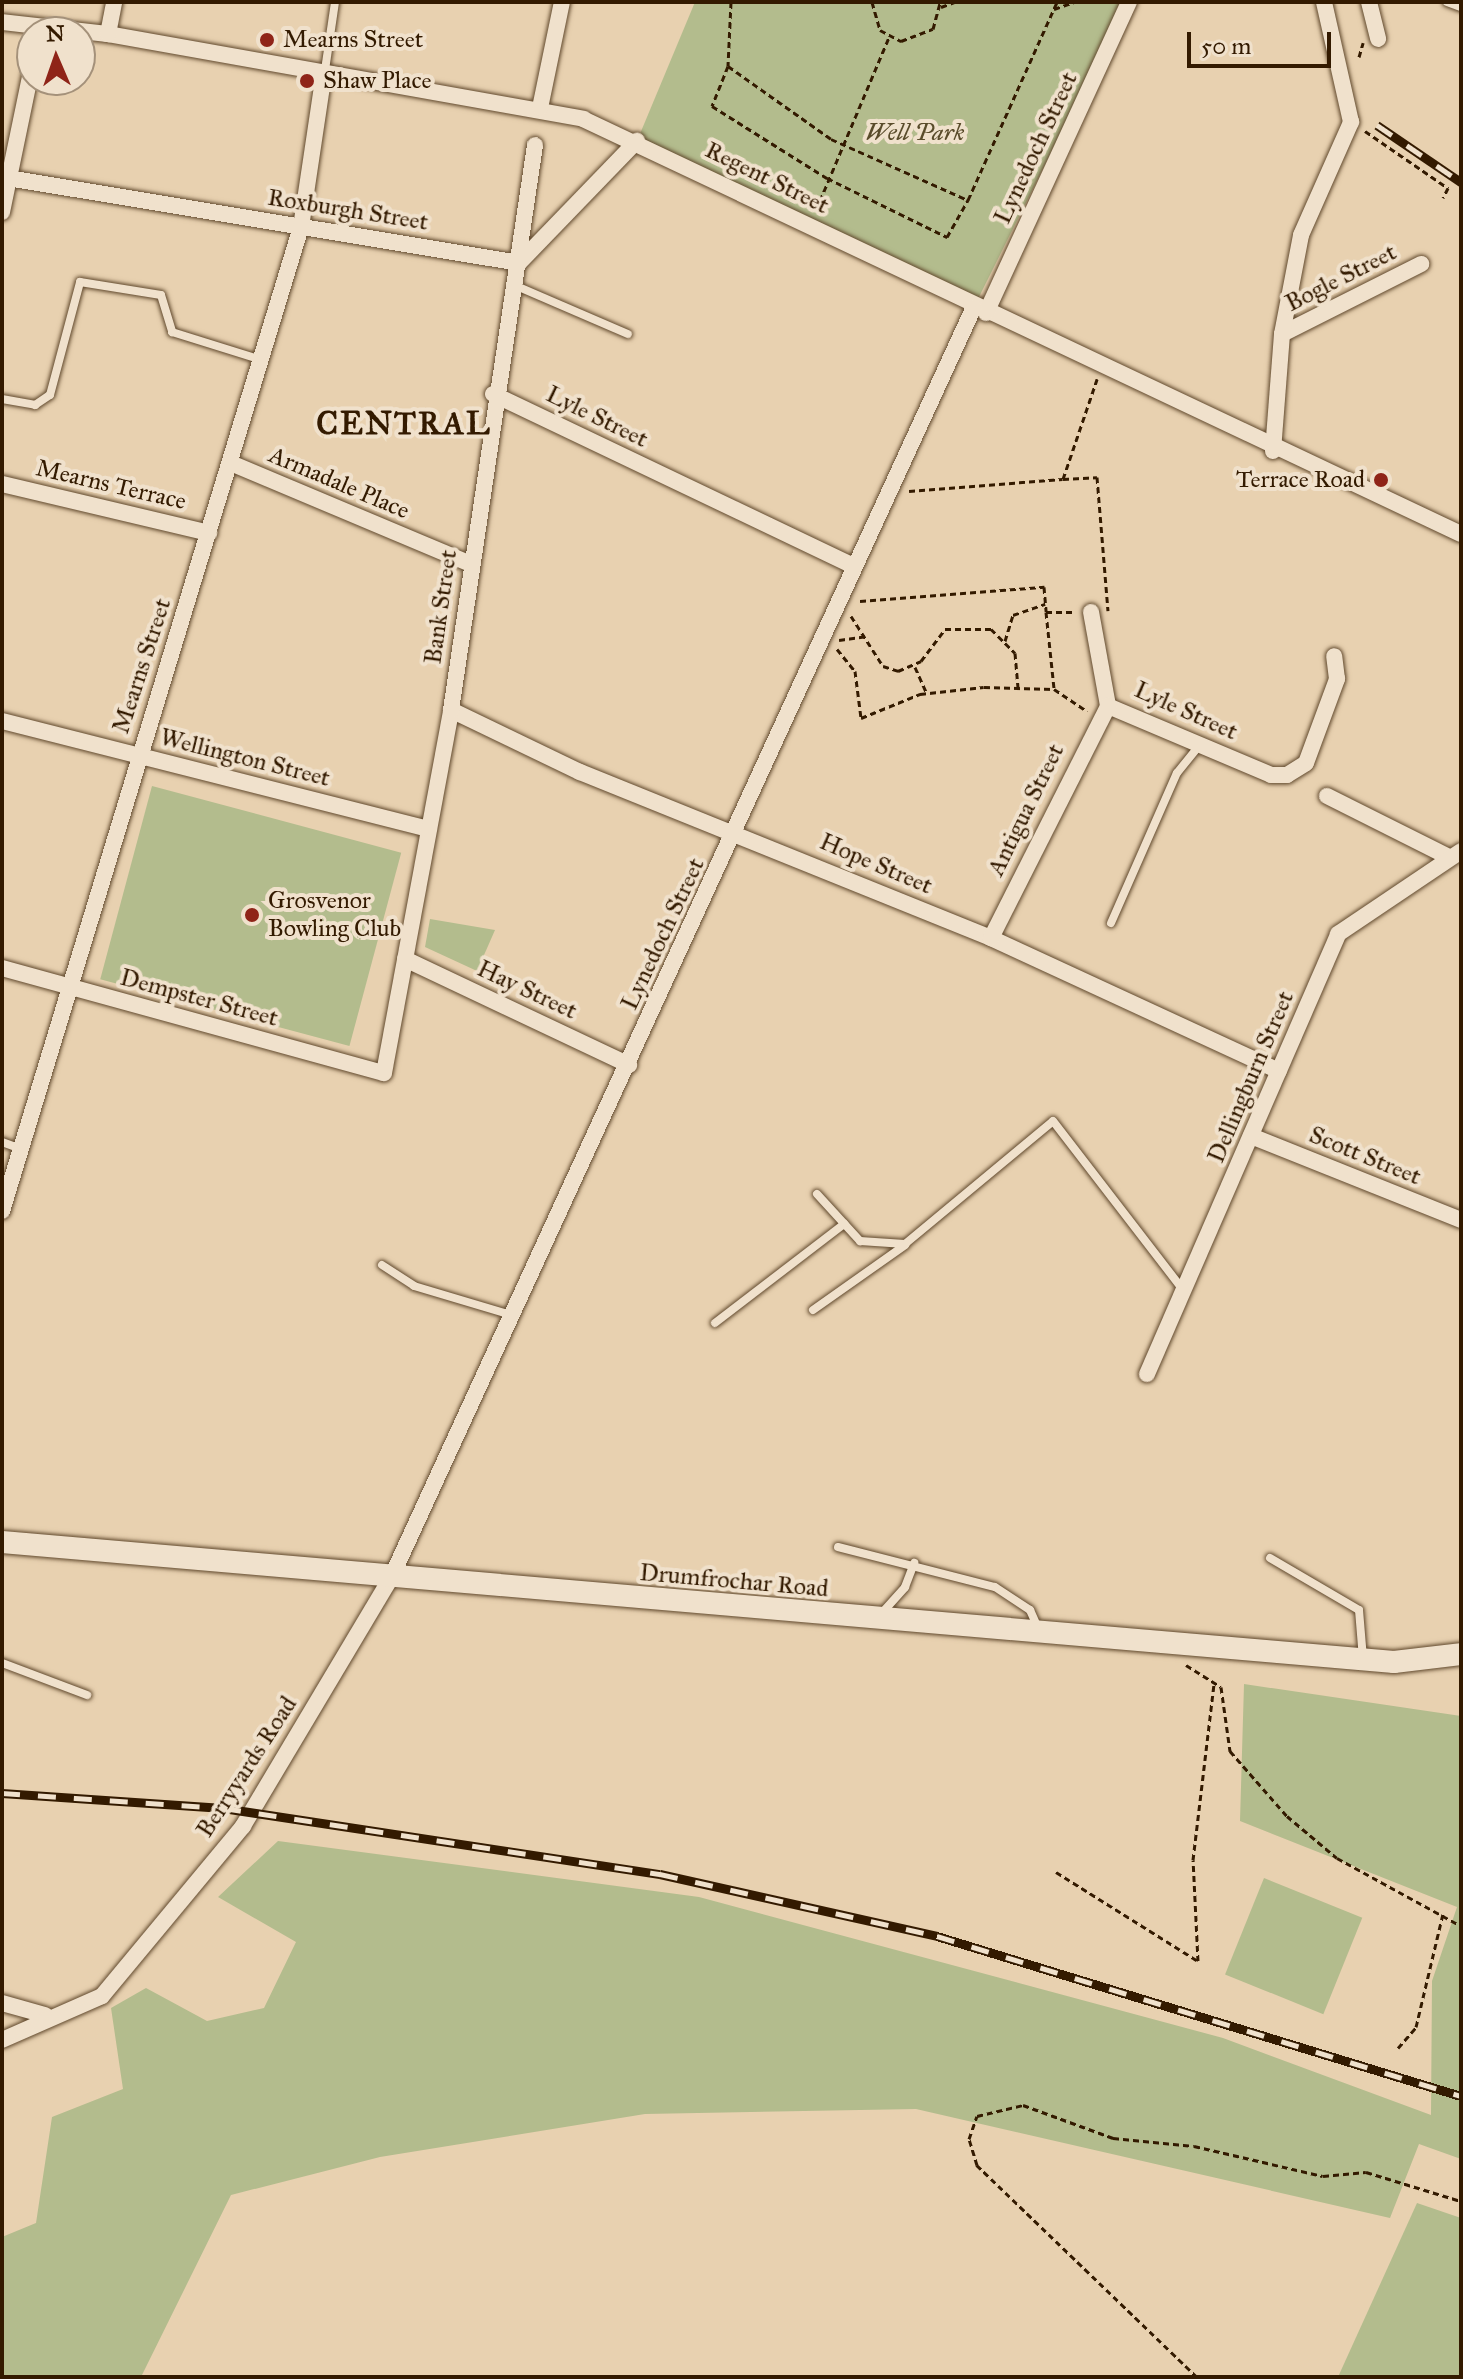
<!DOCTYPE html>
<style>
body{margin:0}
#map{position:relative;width:1463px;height:2379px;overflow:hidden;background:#e8d1b0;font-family:"IM FELL Great Primer",serif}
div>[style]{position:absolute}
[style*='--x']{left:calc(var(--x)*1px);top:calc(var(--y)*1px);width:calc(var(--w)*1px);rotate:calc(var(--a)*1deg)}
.green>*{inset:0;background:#b3bc8d;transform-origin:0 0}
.path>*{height:3px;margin-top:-1.5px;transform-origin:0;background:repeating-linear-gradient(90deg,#331a00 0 6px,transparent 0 10px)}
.roads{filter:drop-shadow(0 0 2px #60482c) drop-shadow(0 0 2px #60482c)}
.lane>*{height:8px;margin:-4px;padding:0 4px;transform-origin:4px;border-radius:4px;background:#f0e1cc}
.street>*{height:16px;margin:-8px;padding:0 8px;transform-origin:8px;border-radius:8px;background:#f0e1cc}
.secondary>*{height:22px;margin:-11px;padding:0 11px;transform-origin:11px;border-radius:11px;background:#f0e1cc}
.rail>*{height:9px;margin-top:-4.5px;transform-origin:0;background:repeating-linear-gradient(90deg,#f0e1cc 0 18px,#331a00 0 36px);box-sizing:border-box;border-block:2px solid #331a00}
.dots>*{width:22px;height:22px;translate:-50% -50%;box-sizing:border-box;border:4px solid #f0e1cc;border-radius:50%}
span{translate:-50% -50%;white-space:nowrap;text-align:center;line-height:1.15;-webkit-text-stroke:8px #f0e1cc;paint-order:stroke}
.poi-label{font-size:24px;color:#331a00}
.left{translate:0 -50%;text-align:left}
.right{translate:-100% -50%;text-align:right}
.park-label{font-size:24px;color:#594b2a;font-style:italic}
.street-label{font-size:24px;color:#331a00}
.district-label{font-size:32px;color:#331a00;font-weight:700;letter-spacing:2px}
.frame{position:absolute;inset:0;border:4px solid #331a00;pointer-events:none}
.north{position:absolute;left:16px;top:16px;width:80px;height:80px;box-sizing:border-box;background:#f0e1cc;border:2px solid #a4917a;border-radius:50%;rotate:358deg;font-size:22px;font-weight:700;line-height:32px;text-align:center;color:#331a00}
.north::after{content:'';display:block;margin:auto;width:28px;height:36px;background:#8f2418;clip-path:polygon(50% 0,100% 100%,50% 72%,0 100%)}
.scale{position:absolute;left:1187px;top:32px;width:144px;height:36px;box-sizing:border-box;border:4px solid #331a00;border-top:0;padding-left:10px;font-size:24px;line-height:28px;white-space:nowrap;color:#331a00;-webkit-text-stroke:6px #f0e1cc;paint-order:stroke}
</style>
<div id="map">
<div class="green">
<i style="clip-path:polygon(695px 2px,1126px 2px,974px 307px,637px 141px)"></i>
<i style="left:152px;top:786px;width:258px;height:200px;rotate:15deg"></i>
<i style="clip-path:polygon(430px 919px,495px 930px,477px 971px,425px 947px)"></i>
<i style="clip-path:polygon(1244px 1684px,1461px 1716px,1461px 2159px,1419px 2144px,1390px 2218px,916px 2109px,645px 2114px,380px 2157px,231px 2195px,141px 2377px,2px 2377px,2px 2237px,36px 2223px,52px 2117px,123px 2089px,111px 2008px,146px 1988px,207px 2021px,264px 2008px,296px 1942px,218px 1897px,278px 1841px,699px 1897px,1223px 2038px,1431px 2115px,1432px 1981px,1457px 1907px,1240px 1821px)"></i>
<i style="left:1264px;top:1878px;width:106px;height:104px;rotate:22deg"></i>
<i style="clip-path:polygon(1417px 2203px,1461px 2218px,1461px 2377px,1338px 2377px)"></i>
</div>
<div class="path">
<i style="--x:731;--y:2;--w:64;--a:92.7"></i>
<i style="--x:728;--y:66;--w:126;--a:35.3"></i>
<i style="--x:831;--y:139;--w:150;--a:24"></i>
<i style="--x:968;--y:200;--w:217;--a:-65.8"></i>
<i style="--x:872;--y:2;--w:29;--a:74"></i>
<i style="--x:880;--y:30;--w:24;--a:28"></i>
<i style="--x:901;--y:41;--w:34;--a:-21"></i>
<i style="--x:933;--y:29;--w:28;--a:-75"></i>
<i style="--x:941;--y:7;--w:15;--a:-20"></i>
<i style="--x:1054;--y:9;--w:21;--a:-19"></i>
<i style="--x:1359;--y:57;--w:15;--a:-74"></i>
<i style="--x:728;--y:66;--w:43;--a:111.8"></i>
<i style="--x:712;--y:106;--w:136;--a:32.1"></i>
<i style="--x:827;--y:178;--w:134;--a:26.2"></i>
<i style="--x:947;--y:237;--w:43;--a:-60.4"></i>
<i style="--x:1365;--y:131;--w:101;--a:34.5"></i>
<i style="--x:1448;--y:188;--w:11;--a:117"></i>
<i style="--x:816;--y:210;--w:188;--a:-67.1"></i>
<i style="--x:1063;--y:479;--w:34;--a:-3"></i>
<i style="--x:1097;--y:477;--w:134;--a:85.3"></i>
<i style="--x:909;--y:491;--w:154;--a:-4.5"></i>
<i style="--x:1063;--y:479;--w:106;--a:-71.2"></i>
<i style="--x:860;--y:601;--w:185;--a:-4.4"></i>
<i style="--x:1044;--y:587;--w:25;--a:85"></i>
<i style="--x:1046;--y:612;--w:27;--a:0"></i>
<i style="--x:1046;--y:612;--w:76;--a:84"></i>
<i style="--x:851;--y:616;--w:59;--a:57.4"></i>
<i style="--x:883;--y:666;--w:16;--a:18"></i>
<i style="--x:898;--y:671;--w:25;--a:-23"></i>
<i style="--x:921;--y:661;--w:40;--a:-53"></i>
<i style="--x:945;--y:629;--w:46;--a:0"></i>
<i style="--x:991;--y:629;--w:34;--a:45"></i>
<i style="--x:1015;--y:653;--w:35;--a:85"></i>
<i style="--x:839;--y:640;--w:27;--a:-8"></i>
<i style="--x:1005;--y:641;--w:27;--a:-73"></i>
<i style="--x:1013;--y:615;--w:34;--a:-19"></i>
<i style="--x:837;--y:649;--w:28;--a:51"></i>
<i style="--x:855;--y:671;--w:47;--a:82.7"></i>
<i style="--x:861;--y:718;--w:64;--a:-22.1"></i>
<i style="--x:920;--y:694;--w:64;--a:-6.2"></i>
<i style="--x:984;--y:687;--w:70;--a:1.6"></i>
<i style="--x:1054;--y:689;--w:40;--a:34"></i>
<i style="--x:915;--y:667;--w:27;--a:66"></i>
<i style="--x:1186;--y:1665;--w:41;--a:32.2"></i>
<i style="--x:1221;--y:1687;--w:65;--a:82"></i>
<i style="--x:1230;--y:1751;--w:86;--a:48.8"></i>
<i style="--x:1287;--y:1816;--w:65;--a:40"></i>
<i style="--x:1337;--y:1858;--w:141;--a:28.7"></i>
<i style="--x:1056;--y:1872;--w:168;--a:32.1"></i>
<i style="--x:1198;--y:1961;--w:101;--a:-92.8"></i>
<i style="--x:1193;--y:1860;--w:178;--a:-83.2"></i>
<i style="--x:1398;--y:2048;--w:28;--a:-49"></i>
<i style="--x:1416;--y:2027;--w:116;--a:-76.6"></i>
<i style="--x:1197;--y:2377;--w:306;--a:-136.1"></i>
<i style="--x:977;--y:2165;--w:27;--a:-107"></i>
<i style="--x:969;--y:2139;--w:24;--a:-71"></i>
<i style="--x:977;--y:2116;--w:47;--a:-13.4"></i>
<i style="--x:1023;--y:2105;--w:96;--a:20.1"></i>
<i style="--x:1113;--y:2138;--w:81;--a:5.6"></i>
<i style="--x:1194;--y:2146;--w:132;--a:13.1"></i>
<i style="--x:1323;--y:2176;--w:43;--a:-5.3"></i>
<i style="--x:1366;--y:2172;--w:99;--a:17"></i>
</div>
<div class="roads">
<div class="lane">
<i style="--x:1447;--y:2;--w:15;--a:20"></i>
<i style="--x:325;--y:70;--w:69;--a:-81.6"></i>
<i style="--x:514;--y:285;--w:124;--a:23.3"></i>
<i style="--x:2;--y:399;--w:34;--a:10"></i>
<i style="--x:35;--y:405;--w:18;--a:-34"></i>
<i style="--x:50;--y:395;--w:117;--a:-75.1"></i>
<i style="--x:80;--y:282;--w:82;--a:9.1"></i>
<i style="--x:161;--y:295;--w:39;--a:73"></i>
<i style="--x:172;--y:332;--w:94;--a:17.3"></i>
<i style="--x:1111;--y:923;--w:164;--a:-66.3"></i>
<i style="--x:1177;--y:773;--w:38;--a:-51"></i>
<i style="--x:2;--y:1142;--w:20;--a:20"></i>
<i style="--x:817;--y:1194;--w:64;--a:47.5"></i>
<i style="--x:860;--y:1241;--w:45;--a:3.8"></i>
<i style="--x:905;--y:1244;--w:192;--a:-39.7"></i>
<i style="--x:1053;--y:1121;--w:213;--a:52.4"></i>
<i style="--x:382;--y:1265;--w:38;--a:33"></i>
<i style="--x:414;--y:1286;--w:98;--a:16.6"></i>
<i style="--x:813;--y:1310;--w:113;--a:-35.2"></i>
<i style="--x:715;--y:1323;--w:163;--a:-37.5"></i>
<i style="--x:838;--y:1547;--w:162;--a:14.3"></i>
<i style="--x:995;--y:1587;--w:42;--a:33.3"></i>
<i style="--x:1030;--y:1610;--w:22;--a:66"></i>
<i style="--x:1270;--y:1558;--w:103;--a:30.3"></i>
<i style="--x:1359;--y:1610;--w:49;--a:85.3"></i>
<i style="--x:881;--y:1614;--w:36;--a:-48"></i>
<i style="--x:905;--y:1587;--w:26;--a:-69"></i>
<i style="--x:2;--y:1663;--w:91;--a:20.6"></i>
</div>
<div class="street">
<i style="--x:1369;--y:2;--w:38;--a:76"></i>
<i style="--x:2;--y:22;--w:107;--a:6.5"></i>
<i style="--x:108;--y:34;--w:483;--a:10.1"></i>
<i style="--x:583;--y:119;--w:971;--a:25.3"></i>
<i style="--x:108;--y:34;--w:33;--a:-79"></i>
<i style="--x:540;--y:108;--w:108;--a:-78.3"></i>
<i style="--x:2;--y:177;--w:524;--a:9.44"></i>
<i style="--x:519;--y:263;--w:170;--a:-46"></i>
<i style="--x:2;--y:212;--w:148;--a:-78.3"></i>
<i style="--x:986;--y:313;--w:342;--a:-65.3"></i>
<i style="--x:1282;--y:334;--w:156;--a:-26.7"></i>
<i style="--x:493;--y:394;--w:400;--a:25.5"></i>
<i style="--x:1273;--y:451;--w:117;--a:-85.6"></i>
<i style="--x:1282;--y:334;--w:101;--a:-79.1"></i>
<i style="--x:1301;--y:235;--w:124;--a:-66.1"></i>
<i style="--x:1351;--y:122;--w:123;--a:-102.7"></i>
<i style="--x:233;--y:464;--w:258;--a:22.8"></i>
<i style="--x:2;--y:484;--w:213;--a:13.3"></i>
<i style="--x:1091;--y:612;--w:96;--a:79.7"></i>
<i style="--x:1108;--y:706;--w:177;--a:22.9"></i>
<i style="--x:1271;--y:775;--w:16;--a:0"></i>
<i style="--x:1287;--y:775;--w:22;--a:-32"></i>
<i style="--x:1306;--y:763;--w:90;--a:-69.7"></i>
<i style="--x:1337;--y:679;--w:23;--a:-97"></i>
<i style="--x:451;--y:710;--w:143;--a:25.7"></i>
<i style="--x:580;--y:772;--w:443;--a:22"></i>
<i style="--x:991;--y:938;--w:317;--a:24.8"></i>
<i style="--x:2;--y:721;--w:440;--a:14.2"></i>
<i style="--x:1327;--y:796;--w:136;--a:26.6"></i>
<i style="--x:991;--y:938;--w:260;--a:-63.2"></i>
<i style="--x:405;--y:959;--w:248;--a:25.3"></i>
<i style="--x:2;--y:968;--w:396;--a:15.4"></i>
<i style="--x:384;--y:1073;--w:369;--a:-79.5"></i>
<i style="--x:451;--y:710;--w:571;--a:-81.54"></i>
<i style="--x:1251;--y:1136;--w:226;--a:21.8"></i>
<i style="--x:2;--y:1211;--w:1028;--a:-73.1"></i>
<i style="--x:301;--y:227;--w:143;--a:-81.5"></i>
<i style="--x:1147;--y:1374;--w:480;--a:-66.5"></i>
<i style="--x:1338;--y:934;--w:148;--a:-34"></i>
<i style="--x:2;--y:2003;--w:45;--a:15.6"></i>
<i style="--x:2;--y:2040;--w:109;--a:-23.7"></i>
<i style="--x:102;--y:1996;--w:221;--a:-50.3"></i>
<i style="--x:243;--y:1826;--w:289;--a:-59.2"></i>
<i style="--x:391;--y:1578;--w:1398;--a:-65.36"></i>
</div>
<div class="secondary">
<i style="--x:2;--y:1542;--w:1397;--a:4.93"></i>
<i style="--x:1394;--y:1662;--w:67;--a:-6.8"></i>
</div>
</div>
<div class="rail">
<i style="--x:1377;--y:125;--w:102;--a:34.2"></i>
<i style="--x:2;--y:1793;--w:222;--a:3.9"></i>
<i style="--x:223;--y:1808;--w:442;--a:8.6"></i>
<i style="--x:660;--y:1874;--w:284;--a:12.6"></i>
<i style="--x:937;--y:1936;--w:548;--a:16.98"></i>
</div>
<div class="dots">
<i style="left:267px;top:40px;background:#8f2418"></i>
<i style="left:307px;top:81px;background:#8f2418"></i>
<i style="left:1381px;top:480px;background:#8f2418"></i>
<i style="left:252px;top:915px;background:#8f2418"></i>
</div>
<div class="poi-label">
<span class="left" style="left:283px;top:40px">Mearns Street</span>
<span class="left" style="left:323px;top:81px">Shaw Place</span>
<span class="right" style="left:1365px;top:480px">Terrace Road</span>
<span class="left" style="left:268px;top:915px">Grosvenor<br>Bowling Club</span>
</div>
<div class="park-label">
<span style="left:915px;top:133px">Well Park</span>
</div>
<div class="street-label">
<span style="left:1036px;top:148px;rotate:-65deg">Lynedoch Street</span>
<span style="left:767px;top:178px;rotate:26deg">Regent Street</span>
<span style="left:348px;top:210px;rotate:9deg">Roxburgh Street</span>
<span style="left:1341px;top:278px;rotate:-27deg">Bogle Street</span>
<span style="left:597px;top:417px;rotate:26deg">Lyle Street</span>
<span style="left:339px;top:483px;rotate:23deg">Armadale Place</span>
<span style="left:111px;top:485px;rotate:13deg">Mearns Terrace</span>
<span style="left:441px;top:607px;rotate:-82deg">Bank Street</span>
<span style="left:142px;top:666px;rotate:-72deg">Mearns Street</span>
<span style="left:1186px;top:711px;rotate:24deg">Lyle Street</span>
<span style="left:245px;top:758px;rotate:14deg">Wellington Street</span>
<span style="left:1026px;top:810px;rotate:-64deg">Antigua Street</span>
<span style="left:876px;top:864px;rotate:23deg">Hope Street</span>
<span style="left:663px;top:934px;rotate:-65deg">Lynedoch Street</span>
<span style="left:527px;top:990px;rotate:25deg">Hay Street</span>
<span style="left:199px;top:998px;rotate:15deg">Dempster Street</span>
<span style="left:1251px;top:1077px;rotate:-67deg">Dellingburn Street</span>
<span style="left:1365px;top:1156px;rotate:22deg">Scott Street</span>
<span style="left:734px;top:1581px;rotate:5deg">Drumfrochar Road</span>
<span style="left:247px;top:1767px;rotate:-57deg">Berryyards Road</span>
</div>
<div class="district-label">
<span style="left:404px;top:424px">CENTRAL</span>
</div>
<div class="frame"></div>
<div class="north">N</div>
<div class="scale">50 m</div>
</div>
